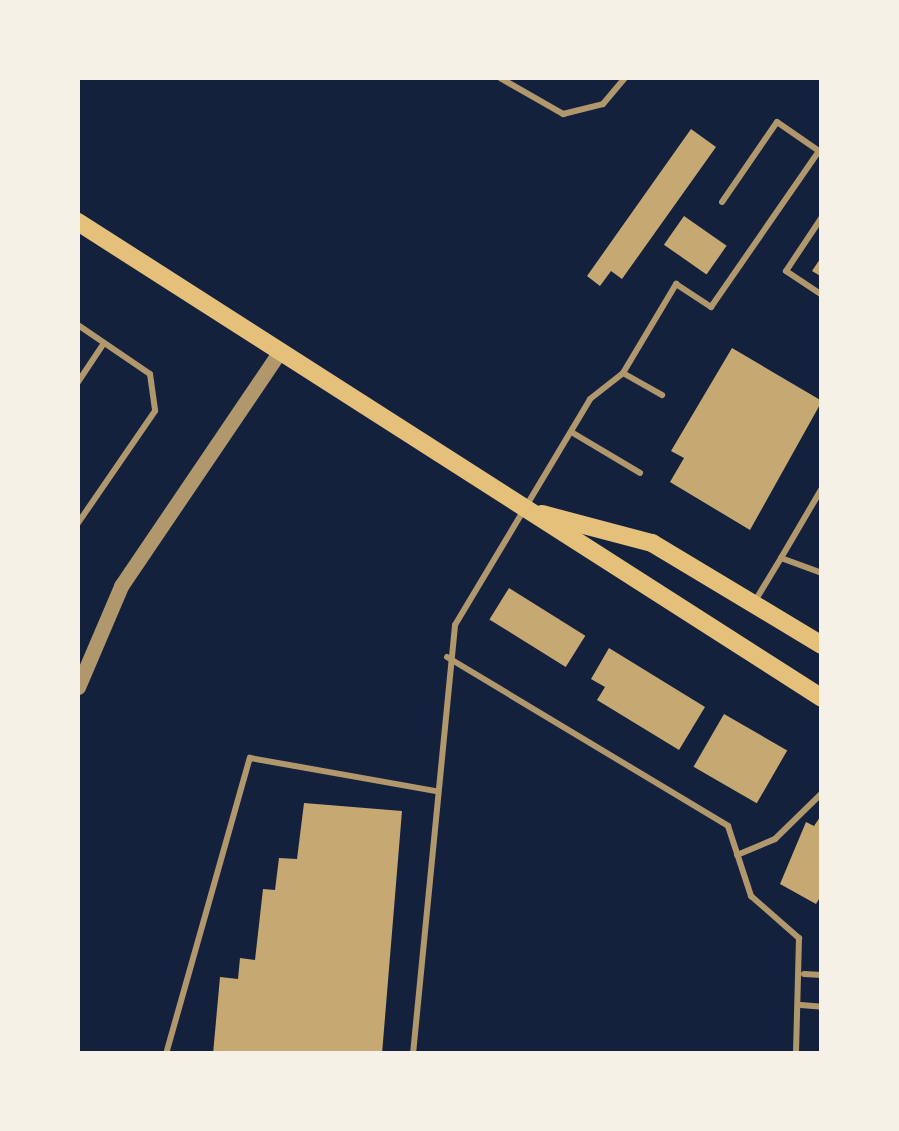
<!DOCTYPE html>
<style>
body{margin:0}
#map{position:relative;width:899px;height:1131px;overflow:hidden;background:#14213d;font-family:"Nunito Sans",sans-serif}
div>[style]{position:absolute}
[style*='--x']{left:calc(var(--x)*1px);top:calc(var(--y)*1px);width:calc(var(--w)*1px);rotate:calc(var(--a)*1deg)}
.building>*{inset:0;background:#c6a872;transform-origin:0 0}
.service>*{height:6px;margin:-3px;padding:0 3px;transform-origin:3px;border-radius:3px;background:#b1986c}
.tertiary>*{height:15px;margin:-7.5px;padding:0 7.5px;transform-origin:7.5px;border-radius:7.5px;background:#b1986c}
.secondary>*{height:18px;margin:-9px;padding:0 9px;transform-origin:9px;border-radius:9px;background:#e5c07b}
span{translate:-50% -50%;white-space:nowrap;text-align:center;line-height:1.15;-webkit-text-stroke:8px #f6f1e7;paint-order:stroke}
.frame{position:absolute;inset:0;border:80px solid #f6f1e7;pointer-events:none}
</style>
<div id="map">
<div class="building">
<i style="clip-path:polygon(691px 129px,716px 147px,622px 279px,611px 271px,600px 286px,587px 276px)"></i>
<i style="left:684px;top:216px;width:52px;height:35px;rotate:35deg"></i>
<i style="clip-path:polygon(822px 256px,822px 277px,812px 271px)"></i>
<i style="clip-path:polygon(732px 348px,822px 401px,750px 530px,670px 482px,684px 458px,671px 451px)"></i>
<i style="left:509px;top:588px;width:90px;height:37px;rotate:32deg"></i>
<i style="clip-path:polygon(609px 648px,705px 707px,679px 750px,597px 700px,605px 687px,591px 679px)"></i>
<i style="left:724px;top:714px;width:73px;height:61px;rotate:30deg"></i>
<i style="clip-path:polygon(304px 803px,402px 811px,382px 1054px,213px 1054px,220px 977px,238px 979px,240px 958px,255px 960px,263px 889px,275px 890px,279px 858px,297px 859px)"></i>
<i style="clip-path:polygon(822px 814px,822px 894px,816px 904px,780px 884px,806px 822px,814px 826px)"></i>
</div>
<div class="service">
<i style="--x:500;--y:78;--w:73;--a:29.7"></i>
<i style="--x:563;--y:114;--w:41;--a:-14"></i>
<i style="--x:603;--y:104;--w:34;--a:-50"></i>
<i style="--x:822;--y:82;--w:6;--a:90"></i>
<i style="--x:822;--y:217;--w:65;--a:123.7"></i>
<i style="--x:786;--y:271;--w:43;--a:33.7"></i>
<i style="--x:78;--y:325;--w:87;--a:34.2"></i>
<i style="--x:150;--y:374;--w:37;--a:82"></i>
<i style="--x:155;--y:411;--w:136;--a:124.5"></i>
<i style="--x:623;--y:373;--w:45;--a:29.4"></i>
<i style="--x:78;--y:382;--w:47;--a:-56.3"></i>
<i style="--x:573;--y:433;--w:78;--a:30.8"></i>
<i style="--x:781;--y:558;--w:81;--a:-59.6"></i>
<i style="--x:755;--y:601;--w:50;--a:-58.8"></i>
<i style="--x:781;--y:558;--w:44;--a:20.1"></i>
<i style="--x:447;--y:657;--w:328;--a:31"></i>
<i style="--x:728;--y:826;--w:74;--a:71.8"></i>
<i style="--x:751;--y:896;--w:64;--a:41.2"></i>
<i style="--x:799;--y:938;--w:116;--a:91.5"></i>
<i style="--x:737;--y:855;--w:41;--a:-22.8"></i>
<i style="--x:775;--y:839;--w:66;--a:-44.4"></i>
<i style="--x:804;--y:974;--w:18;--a:3"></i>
<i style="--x:801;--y:1005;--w:21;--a:5"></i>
<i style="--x:166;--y:1054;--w:308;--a:-74.2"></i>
<i style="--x:250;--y:758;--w:189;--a:10.1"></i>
<i style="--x:413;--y:1054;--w:431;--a:-84.4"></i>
<i style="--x:455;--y:625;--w:263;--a:-59.1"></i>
<i style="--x:590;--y:399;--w:42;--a:-38.2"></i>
<i style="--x:623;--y:373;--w:104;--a:-59.2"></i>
<i style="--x:676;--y:284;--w:42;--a:33.3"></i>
<i style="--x:711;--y:307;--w:190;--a:-55.3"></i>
<i style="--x:819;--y:151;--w:51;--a:-145.4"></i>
<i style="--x:777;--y:122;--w:97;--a:124.5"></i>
</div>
<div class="tertiary">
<i style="--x:78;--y:687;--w:110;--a:-66.9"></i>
<i style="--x:121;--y:586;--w:277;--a:-55.9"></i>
</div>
<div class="secondary">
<i style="--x:78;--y:222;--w:883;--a:32.61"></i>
<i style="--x:542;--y:514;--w:114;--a:14.8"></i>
<i style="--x:652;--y:543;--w:198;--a:31"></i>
</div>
<div class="frame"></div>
</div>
